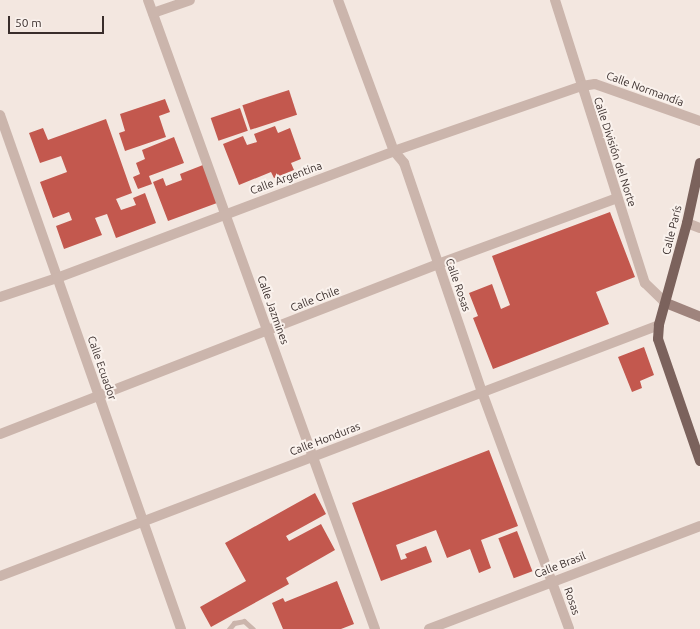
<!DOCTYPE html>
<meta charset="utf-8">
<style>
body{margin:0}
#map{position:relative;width:700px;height:629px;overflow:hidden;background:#f3e7e0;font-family:Ubuntu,sans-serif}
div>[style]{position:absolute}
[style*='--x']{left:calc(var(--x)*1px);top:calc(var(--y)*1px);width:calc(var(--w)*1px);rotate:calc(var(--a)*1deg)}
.building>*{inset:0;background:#c3584e;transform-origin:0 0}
.service>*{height:5px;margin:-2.5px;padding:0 2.5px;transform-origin:2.5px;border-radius:2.5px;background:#cbb5ac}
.minor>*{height:10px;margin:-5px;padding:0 5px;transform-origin:5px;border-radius:5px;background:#cbb5ac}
.secondary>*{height:10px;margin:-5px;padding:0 5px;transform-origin:5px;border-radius:5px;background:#9f847d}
.primary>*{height:10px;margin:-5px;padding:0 5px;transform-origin:5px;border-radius:5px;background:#7b625c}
span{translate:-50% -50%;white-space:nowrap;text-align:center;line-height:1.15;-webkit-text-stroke:4px #faf2ed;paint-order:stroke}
.street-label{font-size:11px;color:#392d2b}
.scale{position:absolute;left:8px;top:16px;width:96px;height:18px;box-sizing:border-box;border:2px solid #392d2b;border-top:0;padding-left:5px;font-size:12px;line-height:14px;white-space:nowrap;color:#392d2b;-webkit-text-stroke:3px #faf2ed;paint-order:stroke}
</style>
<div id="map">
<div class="building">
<i style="left:289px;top:90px;width:26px;height:49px;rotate:72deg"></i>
<i style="clip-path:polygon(165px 99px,170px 112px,159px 116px,166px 137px,125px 151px,119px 133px,125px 131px,120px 114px)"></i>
<i style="left:240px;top:108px;width:24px;height:31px;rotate:71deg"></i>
<i style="clip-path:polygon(106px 119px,132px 193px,116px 199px,121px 210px,136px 205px,133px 198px,145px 193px,156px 223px,116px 238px,107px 214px,95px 218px,102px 235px,64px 249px,56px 226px,72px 220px,69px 212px,53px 218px,40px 182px,67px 172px,61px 156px,40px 163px,29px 133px,43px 128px,48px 140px)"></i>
<i style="clip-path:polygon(275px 126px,278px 133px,290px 128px,301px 159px,291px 163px,294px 170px,274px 178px,271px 172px,239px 185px,223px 144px,243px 136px,247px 145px,257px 142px,254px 134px)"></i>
<i style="clip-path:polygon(174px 137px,184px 163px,149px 176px,152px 184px,138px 189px,133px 177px,140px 174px,136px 163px,145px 159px,142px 150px)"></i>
<i style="clip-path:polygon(203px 165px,217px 203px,168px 221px,153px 182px,163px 178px,166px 186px,182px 180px,180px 174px)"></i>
<i style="clip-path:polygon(610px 212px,635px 277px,596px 292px,609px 324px,493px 369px,473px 318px,478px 316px,469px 293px,492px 284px,501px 309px,510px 305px,492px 256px)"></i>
<i style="clip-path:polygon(644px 347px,654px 375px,640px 381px,642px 388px,632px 392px,618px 357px)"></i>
<i style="clip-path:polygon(489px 450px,518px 526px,481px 540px,491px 568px,479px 573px,470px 549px,447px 558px,436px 530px,396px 545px,401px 560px,407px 558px,405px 554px,426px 546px,432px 562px,381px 581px,352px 503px)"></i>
<i style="clip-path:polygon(315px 493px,326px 514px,286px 536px,289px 541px,321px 524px,335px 550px,286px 578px,289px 584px,211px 627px,200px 607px,246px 581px,225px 543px)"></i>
<i style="left:517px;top:531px;width:43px;height:20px;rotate:69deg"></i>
<i style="clip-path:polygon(337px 581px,354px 624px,341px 629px,283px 629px,272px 603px,283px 598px,285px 602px)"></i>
</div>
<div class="service">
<i style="--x:229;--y:629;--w:8;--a:-50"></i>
<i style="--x:234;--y:623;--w:10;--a:-11"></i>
<i style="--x:244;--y:621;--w:12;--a:42"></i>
</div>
<div class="minor">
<i style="--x:148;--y:0;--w:669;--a:70.16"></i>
<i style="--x:338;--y:0;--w:161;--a:69.7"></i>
<i style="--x:394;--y:151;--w:16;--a:50"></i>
<i style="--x:404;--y:163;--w:242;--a:71.2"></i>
<i style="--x:482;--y:392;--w:252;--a:69.8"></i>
<i style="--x:555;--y:0;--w:297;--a:72.4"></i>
<i style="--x:645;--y:283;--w:29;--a:44"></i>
<i style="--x:153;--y:13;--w:39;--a:-19"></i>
<i style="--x:0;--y:115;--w:545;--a:70.6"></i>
<i style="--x:687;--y:223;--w:14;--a:21"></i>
<i style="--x:0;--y:297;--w:60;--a:-18.4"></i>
<i style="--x:57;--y:278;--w:360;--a:-20.6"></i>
<i style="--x:394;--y:151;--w:199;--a:-19.1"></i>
<i style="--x:582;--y:86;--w:13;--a:-9"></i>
<i style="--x:595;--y:84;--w:111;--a:19.4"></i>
<i style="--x:0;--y:434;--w:470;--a:-21.2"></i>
<i style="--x:438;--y:264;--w:191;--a:-20.2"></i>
<i style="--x:0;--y:576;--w:705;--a:-20.85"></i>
<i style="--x:429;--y:629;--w:290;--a:-20.8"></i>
</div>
<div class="secondary">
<i style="--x:666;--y:303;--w:37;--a:22"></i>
</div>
<div class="primary">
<i style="--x:700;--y:163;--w:61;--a:102.2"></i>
<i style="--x:687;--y:223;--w:106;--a:105.4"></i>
<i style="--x:659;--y:325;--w:14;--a:94"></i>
<i style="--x:658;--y:339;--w:129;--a:71"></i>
</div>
<div class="street-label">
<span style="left:645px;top:89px;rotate:20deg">Calle Normandía</span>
<span style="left:615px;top:152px;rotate:72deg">Calle División del Norte</span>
<span style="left:286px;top:178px;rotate:-20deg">Calle Argentina</span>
<span style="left:672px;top:230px;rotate:-76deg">Calle París</span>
<span style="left:458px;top:285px;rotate:71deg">Calle Rosas</span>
<span style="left:315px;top:299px;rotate:-21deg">Calle Chile</span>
<span style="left:273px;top:310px;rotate:70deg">Calle Jazmines</span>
<span style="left:102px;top:368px;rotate:71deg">Calle Ecuador</span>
<span style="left:325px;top:439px;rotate:-21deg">Calle Honduras</span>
<span style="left:560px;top:565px;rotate:-21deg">Calle Brasil</span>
<span style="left:572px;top:601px;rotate:71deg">Rosas</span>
</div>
<div class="scale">50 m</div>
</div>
